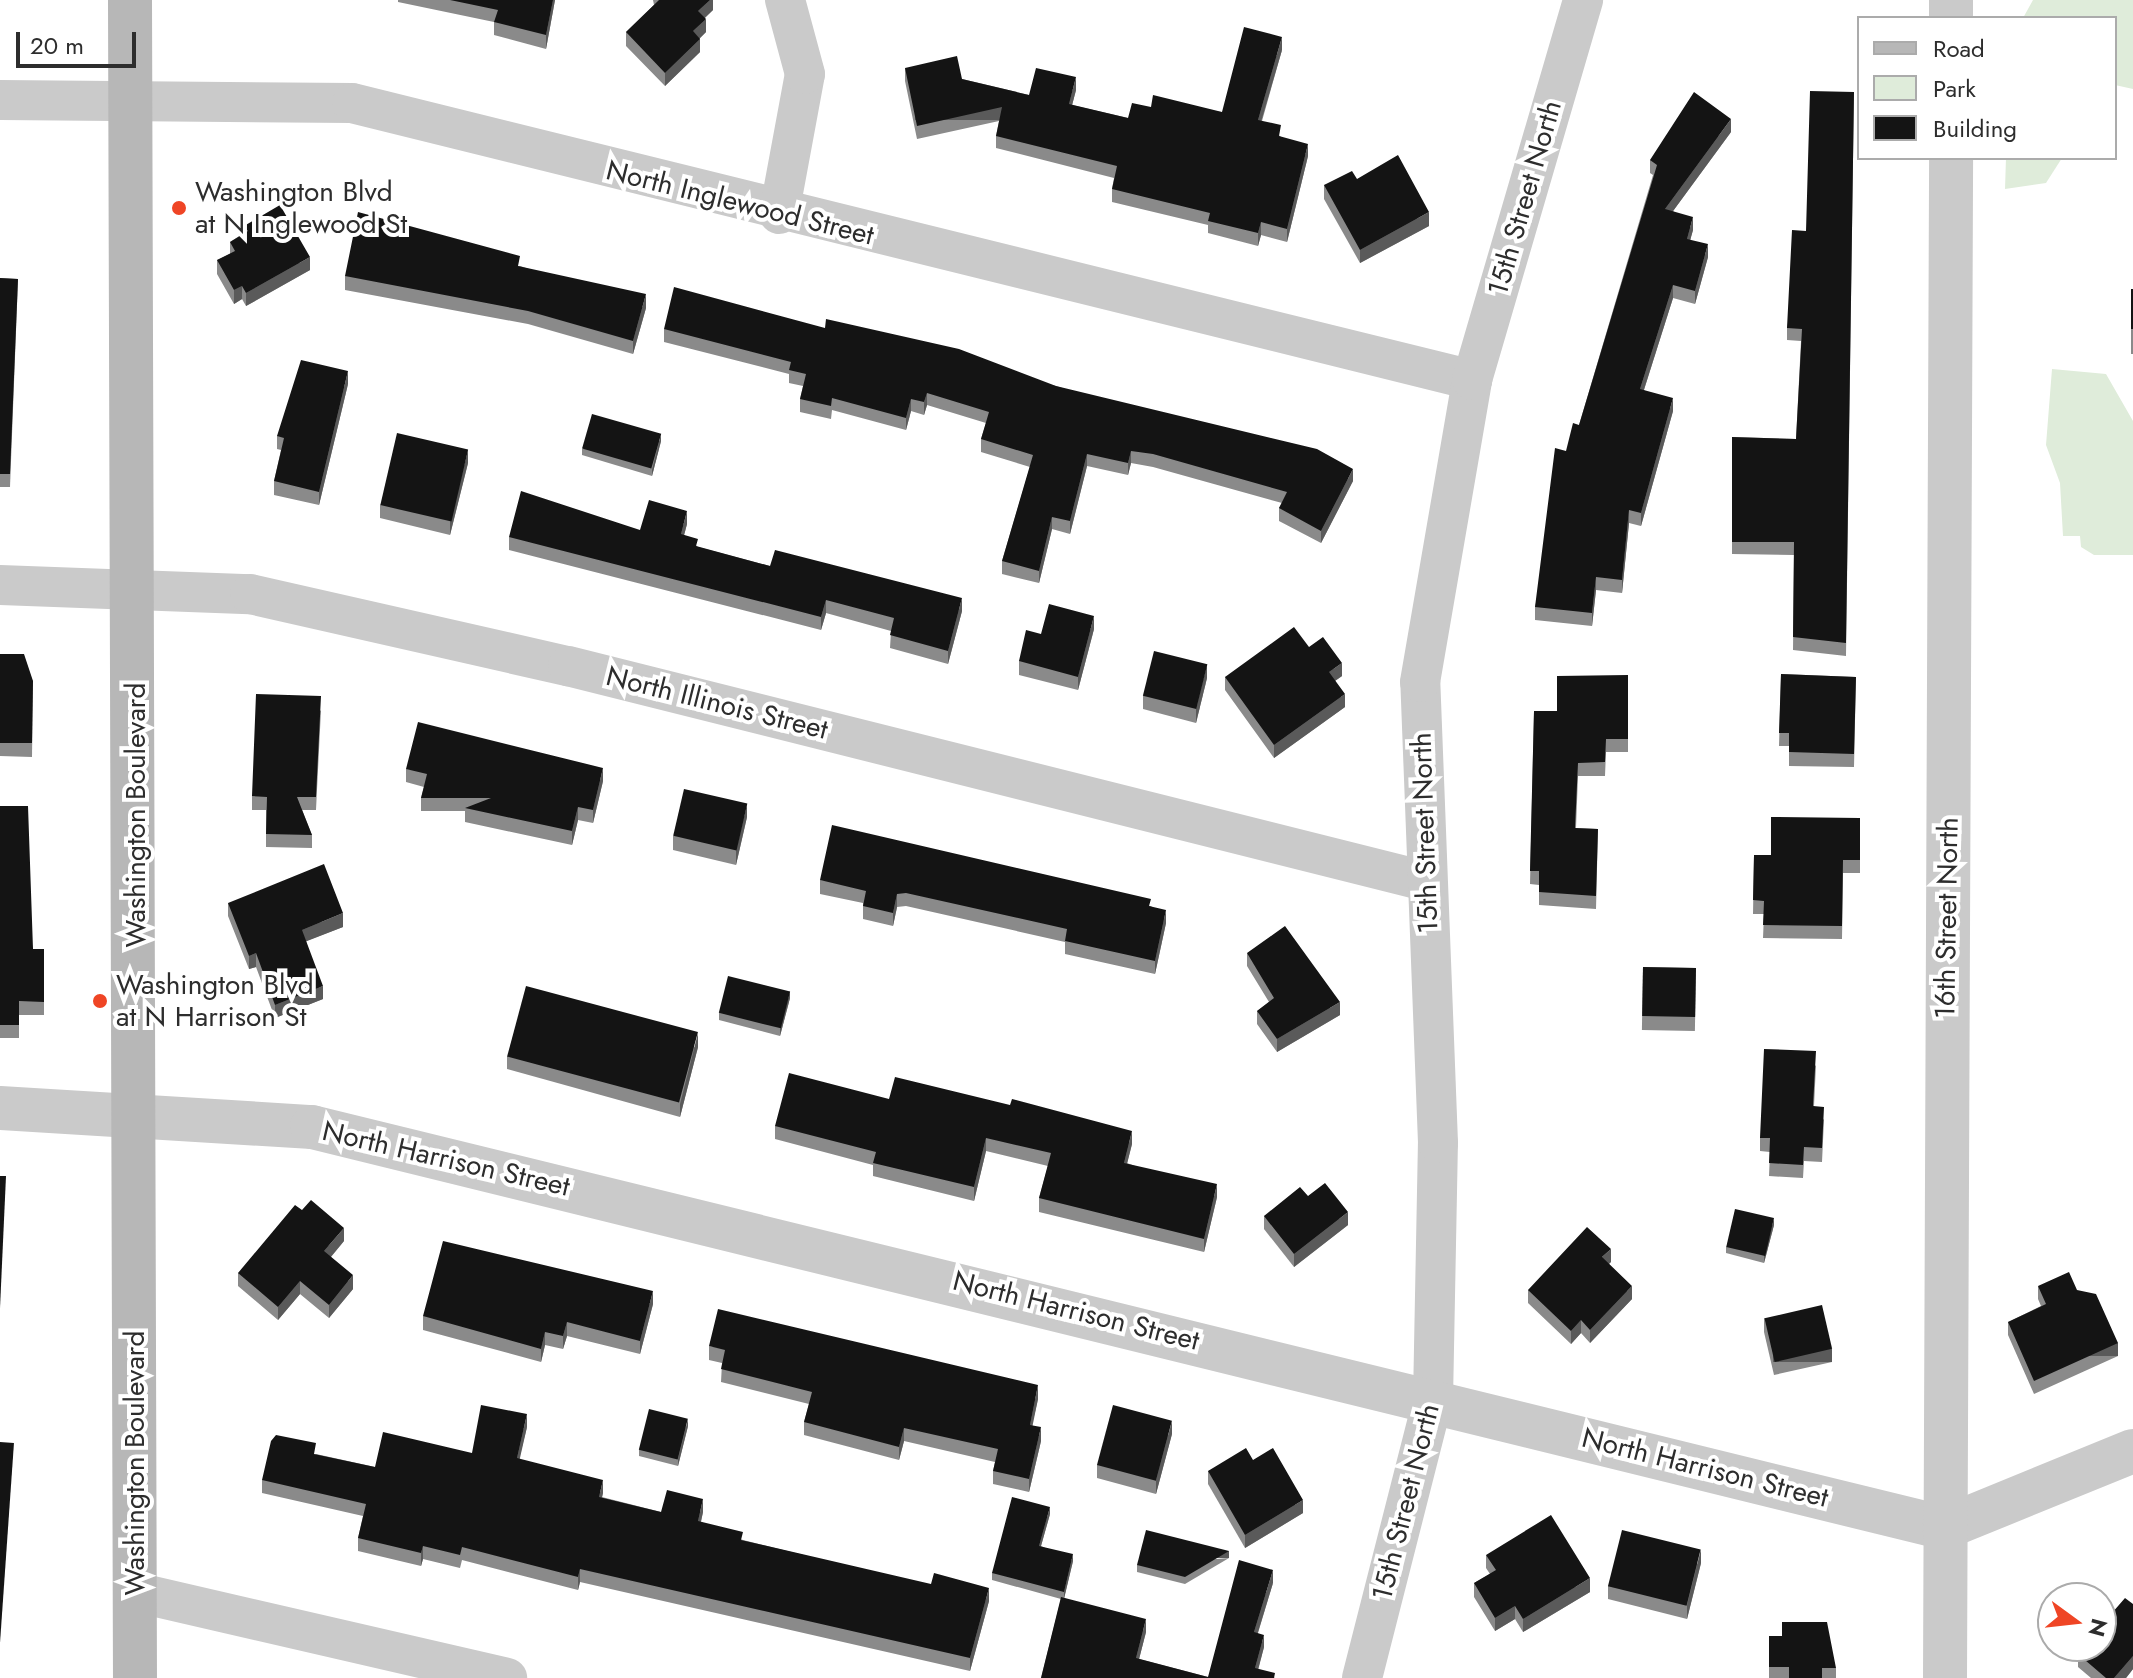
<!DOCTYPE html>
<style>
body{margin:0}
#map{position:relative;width:2133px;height:1678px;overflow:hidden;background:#fff;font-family:Jost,sans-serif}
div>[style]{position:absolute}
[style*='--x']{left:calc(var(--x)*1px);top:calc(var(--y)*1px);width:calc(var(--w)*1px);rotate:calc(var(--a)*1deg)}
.green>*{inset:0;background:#dfecda}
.minor>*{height:40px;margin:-20px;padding:0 20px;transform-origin:20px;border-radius:20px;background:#cacaca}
.tertiary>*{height:44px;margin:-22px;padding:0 22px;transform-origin:22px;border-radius:22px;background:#cacaca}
.secondary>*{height:44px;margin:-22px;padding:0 22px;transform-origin:22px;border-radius:22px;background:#b7b7b7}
.wall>*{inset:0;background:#8a8a8a;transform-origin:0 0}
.shaded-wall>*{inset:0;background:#5a5a5a;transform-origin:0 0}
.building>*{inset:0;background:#141414;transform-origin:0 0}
.dots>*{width:22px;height:22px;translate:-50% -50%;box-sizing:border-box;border:4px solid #fff;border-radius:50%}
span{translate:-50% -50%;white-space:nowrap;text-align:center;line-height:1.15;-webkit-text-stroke:8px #fff;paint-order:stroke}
.poi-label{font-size:28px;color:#2d2d2d}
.left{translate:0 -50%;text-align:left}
.street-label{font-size:28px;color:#2d2d2d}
.legend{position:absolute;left:1857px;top:16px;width:260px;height:144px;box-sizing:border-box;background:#fff;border:2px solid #ababab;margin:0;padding:10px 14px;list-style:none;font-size:24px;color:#2d2d2d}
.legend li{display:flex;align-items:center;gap:16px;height:40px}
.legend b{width:40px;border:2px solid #ababab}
.north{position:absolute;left:2037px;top:1582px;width:80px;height:80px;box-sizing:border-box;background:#fff;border:2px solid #ababab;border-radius:50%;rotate:105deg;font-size:22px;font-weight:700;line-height:32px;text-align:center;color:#2d2d2d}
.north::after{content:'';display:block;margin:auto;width:28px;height:36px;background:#ef4525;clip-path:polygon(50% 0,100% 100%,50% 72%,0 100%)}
.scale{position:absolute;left:16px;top:32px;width:120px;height:36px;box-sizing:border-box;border:4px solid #2d2d2d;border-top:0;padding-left:10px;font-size:24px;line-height:28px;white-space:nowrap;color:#2d2d2d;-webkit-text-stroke:6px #fff;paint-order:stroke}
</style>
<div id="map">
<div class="green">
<i style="clip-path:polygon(2033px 0,2133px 0,2133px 89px,2115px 85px,2115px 18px,2023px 18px)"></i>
<i style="clip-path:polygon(2006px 158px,2062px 158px,2046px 183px,2005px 189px)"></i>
<i style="clip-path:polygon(2052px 369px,2106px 374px,2133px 421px,2133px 555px,2094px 555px,2081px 547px,2080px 536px,2063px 536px,2060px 483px,2046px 445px)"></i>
</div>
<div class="minor">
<i style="--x:0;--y:100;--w:352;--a:0.5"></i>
<i style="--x:352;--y:103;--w:1154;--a:13.89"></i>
<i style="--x:779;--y:214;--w:142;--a:-79.5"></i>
<i style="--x:805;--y:74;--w:77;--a:-105.1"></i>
<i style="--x:0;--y:585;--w:250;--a:2.1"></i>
<i style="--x:250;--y:594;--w:326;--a:12.8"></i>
<i style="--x:568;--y:666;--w:884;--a:14.08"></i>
<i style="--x:135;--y:1592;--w:382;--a:13"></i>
<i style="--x:1362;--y:1678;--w:287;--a:-75.7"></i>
<i style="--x:1433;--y:1400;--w:257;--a:-88.9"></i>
<i style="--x:1438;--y:1143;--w:461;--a:-92.2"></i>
<i style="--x:1420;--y:682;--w:306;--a:-80.2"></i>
<i style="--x:1472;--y:380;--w:396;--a:-73.7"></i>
</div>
<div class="tertiary">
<i style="--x:1951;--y:18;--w:18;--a:-90"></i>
<i style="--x:0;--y:1108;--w:313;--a:3.5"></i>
<i style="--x:312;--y:1127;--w:1681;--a:13.8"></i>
<i style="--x:1944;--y:1528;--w:204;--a:-22.2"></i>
<i style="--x:1945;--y:1678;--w:1520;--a:-89.77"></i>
</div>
<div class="secondary">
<i style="--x:130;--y:0;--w:1678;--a:89.83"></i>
</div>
<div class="wall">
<i style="clip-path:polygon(398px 0,555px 0,546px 49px,494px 35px,494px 22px,398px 2px)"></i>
<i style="clip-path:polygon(653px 0,713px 0,713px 10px,705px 18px,706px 32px,700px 38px,700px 52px,665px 86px,626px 46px,626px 32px,654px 5px)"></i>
<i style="clip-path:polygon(1282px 50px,1262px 121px,1281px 137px,1308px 156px,1287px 242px,1261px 235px,1258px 246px,1208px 233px,1208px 225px,1112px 202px,1112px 189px,1114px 178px,996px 148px,996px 136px,999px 121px,917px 139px,905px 81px,905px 68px,962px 79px,1029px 95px,1076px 90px,1072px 105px,1128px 118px,1151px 107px,1222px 112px)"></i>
<i style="clip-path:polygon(1854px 92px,1846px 656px,1793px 650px,1794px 555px,1732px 554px,1732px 437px,1796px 439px,1801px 341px,1787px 340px,1787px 328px,1806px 231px)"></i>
<i style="clip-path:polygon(1731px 132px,1673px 211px,1693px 230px,1690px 240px,1708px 257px,1695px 304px,1673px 298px,1644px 390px,1673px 411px,1641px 526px,1629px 523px,1622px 593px,1596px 590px,1592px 626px,1535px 620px,1535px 607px,1579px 425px,1653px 175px,1650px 173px,1650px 160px)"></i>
<i style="clip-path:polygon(1357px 179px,1429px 226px,1360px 263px,1324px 199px,1324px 185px)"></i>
<i style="clip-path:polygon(244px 226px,310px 270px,246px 306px,242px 299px,234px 304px,217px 274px,217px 260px,230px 254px,230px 242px,244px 233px)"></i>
<i style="clip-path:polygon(520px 266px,646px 308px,633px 354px,528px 324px,345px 290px,345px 276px)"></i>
<i style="clip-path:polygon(0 278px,18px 279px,10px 487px,0 487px)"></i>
<i style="left:2131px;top:289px;width:2px;height:65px"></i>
<i style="clip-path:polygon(825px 328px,1056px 386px,1353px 481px,1321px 543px,1279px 521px,1279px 508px,1282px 503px,1153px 467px,1131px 463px,1128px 475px,1087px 466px,1070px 534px,1052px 529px,1039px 583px,1002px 574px,1002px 561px,1030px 467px,981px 452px,981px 439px,986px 423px,927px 405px,924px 415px,911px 411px,906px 430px,832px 410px,831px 419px,800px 412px,800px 399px,803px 386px,789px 383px,789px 374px,664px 342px,664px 329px)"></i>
<i style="clip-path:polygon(348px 384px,319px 505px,274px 495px,274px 481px,281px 450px,277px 449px,277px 436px)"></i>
<i style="clip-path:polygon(661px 441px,652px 476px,582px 455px,582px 449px)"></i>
<i style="clip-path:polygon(468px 463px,450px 535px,380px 518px,380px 505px)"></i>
<i style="clip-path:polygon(687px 524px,684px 535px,698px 547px,770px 566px,962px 611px,948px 664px,890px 648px,891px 631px,826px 613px,821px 630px,509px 550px,509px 537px,640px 530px)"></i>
<i style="clip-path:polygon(1094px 629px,1078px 690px,1019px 675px,1019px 661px,1041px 634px)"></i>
<i style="clip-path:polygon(1309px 647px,1342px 676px,1335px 681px,1345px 707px,1274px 758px,1225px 690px,1225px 677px)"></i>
<i style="clip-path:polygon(0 654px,33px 681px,32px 757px,0 756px)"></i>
<i style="clip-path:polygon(1781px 674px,1856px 677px,1854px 767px,1789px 766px,1789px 746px,1779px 746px)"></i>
<i style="clip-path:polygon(1628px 675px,1628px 752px,1606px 752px,1605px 776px,1578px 776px,1576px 828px,1598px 829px,1596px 909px,1539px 905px,1539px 885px,1530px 884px,1534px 711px,1557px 711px)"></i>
<i style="clip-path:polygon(1207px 678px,1196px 723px,1143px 709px,1143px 696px)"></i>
<i style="clip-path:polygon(321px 710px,316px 810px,302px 810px,312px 835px,312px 848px,266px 847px,266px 810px,252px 810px,252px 796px)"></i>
<i style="clip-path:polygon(406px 769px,603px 781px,593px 823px,578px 820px,572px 845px,465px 822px,465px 811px,421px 811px,421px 798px,424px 787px,406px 782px)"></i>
<i style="clip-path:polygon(0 806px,33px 949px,44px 949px,44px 1015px,19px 1015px,19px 1038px,0 1038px)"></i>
<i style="clip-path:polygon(747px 817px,736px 865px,673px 850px,673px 836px)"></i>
<i style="clip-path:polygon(1860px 818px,1860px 873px,1843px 873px,1842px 939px,1763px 938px,1764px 914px,1753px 914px,1754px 855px,1771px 855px)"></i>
<i style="clip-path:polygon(820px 880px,1151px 906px,1166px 923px,1155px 974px,1065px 954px,1065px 942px,906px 906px,897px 907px,893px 926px,863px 919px,863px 903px,820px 894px)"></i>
<i style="clip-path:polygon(228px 903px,343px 927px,306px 941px,323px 999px,275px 1018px,256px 967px,249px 969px,228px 916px)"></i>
<i style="clip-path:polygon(1247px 953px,1340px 1015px,1277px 1052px,1257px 1024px,1257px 1011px,1269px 1002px,1247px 966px)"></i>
<i style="left:1643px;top:967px;width:53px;height:63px;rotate:1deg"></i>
<i style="clip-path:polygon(790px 998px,780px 1036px,719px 1020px,719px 1013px)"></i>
<i style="clip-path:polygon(698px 1047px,680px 1117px,507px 1069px,507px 1056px)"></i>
<i style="clip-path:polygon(1816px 1065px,1814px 1106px,1824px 1120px,1822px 1162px,1804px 1161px,1803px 1178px,1769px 1176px,1770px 1152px,1760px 1151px,1760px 1138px)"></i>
<i style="clip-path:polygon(889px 1099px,1132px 1144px,1127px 1163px,1217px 1197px,1204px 1252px,1039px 1212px,1039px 1198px,1048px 1166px,986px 1151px,974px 1201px,873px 1176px,873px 1165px,775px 1139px,775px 1126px)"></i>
<i style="clip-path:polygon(1308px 1196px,1348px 1225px,1294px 1267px,1264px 1229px,1264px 1216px)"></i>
<i style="clip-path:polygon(1774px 1225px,1764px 1263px,1726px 1253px,1726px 1247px)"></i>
<i style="clip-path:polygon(344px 1241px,331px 1257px,353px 1289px,329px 1318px,300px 1294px,278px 1320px,238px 1286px,238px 1273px)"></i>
<i style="clip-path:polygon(1611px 1262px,1609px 1264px,1632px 1299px,1590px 1343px,1581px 1333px,1571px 1344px,1528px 1303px,1528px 1290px)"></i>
<i style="clip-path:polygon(2038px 1286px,2118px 1356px,2034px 1394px,2008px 1335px,2008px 1322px,2041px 1306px,2038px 1299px)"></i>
<i style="clip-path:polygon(653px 1304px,640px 1354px,567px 1336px,563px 1349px,545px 1345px,541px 1362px,423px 1330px,423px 1316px)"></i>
<i style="clip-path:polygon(1764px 1318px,1832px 1362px,1774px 1375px,1764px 1332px)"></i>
<i style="clip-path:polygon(709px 1346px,1038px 1399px,1032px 1425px,1041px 1441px,1029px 1492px,993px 1484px,993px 1471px,995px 1462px,904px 1441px,899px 1460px,804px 1435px,804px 1422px,809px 1404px,721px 1382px,722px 1363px,709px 1360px)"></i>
<i style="clip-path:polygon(688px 1426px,678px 1466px,639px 1456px,639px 1450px)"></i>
<i style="clip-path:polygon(527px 1427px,519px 1459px,603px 1493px,602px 1497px,661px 1512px,703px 1512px,701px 1522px,743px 1540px,989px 1601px,970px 1671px,580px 1582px,578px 1590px,462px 1560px,460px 1568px,423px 1559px,421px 1566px,358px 1551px,358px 1538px,363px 1516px,262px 1493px,262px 1480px,316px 1454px,375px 1467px,472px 1453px)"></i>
<i style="clip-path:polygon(1172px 1434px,1156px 1494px,1097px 1478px,1097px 1465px)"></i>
<i style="clip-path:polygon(1253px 1460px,1303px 1513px,1245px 1548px,1208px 1484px,1208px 1471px)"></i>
<i style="clip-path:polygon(1050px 1514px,1041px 1546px,1073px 1561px,1064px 1598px,1146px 1632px,1139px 1659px,1208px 1677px,1273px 1583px,1258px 1633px,1264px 1647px,1258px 1669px,1275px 1678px,1041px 1678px,1061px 1599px,992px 1580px,992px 1573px)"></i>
<i style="clip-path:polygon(1486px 1555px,1590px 1592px,1523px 1632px,1515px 1619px,1495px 1631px,1474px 1597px,1474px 1583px,1490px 1574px,1486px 1568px)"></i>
<i style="clip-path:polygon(1229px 1558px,1185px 1584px,1137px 1572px,1137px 1565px)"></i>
<i style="clip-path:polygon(1701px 1563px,1687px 1619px,1608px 1599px,1608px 1586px)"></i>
<i style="clip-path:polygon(2133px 1604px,2133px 1669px,2126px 1678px,2091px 1678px,2078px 1667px,2078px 1654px,2101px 1646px,2112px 1613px)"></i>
<i style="clip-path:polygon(1769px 1636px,1782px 1636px,1836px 1668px,1836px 1678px,1769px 1678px)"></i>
</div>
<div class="shaded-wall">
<i style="clip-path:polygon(553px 0,555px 0,546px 49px,546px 35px)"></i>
<i style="clip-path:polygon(710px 0,713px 0,713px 10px,698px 24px,698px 11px)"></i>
<i style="clip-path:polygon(706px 19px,706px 32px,693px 45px,693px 31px)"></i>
<i style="clip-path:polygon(1282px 37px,1282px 50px,1258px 132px,1258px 120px)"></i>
<i style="clip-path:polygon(700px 39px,700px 52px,665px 86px,665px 73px)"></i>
<i style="clip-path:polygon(1076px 77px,1076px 90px,1069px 117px,1069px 104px)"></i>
<i style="left:1002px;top:107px;width:13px;height:87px;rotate:90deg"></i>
<i style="clip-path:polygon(1731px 119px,1731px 132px,1665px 222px,1665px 209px)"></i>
<i style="clip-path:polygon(1308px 144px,1308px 156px,1287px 242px,1287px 229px)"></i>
<i style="clip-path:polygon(1429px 212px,1429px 226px,1360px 263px,1360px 250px)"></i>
<i style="clip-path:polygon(1693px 217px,1693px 230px,1687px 252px,1687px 239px)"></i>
<i style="clip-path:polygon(1261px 222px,1261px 235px,1258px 246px,1258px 233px)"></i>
<i style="clip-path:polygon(1708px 244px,1708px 257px,1695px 304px,1695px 291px)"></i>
<i style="clip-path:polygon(310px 257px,310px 270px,246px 306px,246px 293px)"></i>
<i style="clip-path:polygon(1673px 285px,1673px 298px,1640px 402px,1640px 389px)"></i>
<i style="clip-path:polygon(242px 286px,242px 299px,234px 304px,234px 290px)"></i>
<i style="clip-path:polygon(646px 294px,646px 308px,633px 354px,633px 341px)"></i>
<i style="clip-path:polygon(348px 371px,348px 384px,319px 505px,319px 492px)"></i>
<i style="clip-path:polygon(927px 393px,927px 405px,924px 415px,924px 402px)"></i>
<i style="clip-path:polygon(1673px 398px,1673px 411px,1641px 526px,1641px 513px)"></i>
<i style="clip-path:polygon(911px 399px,911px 411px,906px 430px,906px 418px)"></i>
<i style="clip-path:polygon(661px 434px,661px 441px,652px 476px,652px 470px)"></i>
<i style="clip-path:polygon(468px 450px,468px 463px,450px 535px,450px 522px)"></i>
<i style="clip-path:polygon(1131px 451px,1131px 463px,1128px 475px,1128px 463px)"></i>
<i style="clip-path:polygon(1087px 454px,1087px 466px,1070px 534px,1070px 521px)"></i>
<i style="clip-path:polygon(1353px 469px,1353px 481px,1321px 543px,1321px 531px)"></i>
<i style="clip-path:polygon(1629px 510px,1629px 523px,1622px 593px,1622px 580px)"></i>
<i style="clip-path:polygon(687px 511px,687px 524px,681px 547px,681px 534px)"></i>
<i style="clip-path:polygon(1052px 517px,1052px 529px,1039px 583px,1039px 571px)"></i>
<i style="clip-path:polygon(1596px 577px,1596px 590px,1592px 626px,1592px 613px)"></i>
<i style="clip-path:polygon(962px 598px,962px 611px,948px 664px,948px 651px)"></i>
<i style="clip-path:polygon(826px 600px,826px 613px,821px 630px,821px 617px)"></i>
<i style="clip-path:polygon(1094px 616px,1094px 629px,1078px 690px,1078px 677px)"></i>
<i style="clip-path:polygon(1342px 663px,1342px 676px,1329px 685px,1329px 672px)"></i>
<i style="clip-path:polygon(1207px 664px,1207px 678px,1196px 723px,1196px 709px)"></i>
<i style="clip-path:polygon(1345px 694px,1345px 707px,1274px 758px,1274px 745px)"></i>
<i style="clip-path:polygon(603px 768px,603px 781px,593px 823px,593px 810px)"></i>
<i style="clip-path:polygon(747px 804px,747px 817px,736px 865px,736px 851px)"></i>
<i style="clip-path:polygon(578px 807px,578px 820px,572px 845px,572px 831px)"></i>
<i style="clip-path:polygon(897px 894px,897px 907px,893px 926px,893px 913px)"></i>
<i style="clip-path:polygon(1166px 910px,1166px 923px,1155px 974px,1155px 961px)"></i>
<i style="clip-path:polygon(343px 913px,343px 927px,302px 943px,302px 930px)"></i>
<i style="clip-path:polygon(256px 953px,256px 967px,249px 969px,249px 956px)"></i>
<i style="clip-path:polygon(323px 986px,323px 999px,275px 1018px,275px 1005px)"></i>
<i style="clip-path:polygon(790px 991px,790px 998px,780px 1036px,780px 1029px)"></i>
<i style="clip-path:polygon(1340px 1002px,1340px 1015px,1277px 1052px,1277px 1039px)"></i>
<i style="clip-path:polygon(698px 1033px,698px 1047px,680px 1117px,680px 1104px)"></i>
<i style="clip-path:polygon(1132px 1131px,1132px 1144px,1124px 1176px,1124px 1163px)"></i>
<i style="clip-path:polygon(986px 1138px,986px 1151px,974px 1201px,974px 1187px)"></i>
<i style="clip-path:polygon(1217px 1184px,1217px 1197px,1204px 1252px,1204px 1239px)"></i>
<i style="clip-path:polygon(1348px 1212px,1348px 1225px,1294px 1267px,1294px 1254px)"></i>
<i style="clip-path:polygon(1774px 1218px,1774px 1225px,1764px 1263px,1764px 1256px)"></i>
<i style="clip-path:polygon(344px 1228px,344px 1241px,324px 1265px,324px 1251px)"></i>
<i style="clip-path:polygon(1611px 1249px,1611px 1262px,1602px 1270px,1602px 1257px)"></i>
<i style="clip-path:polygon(353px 1275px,353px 1289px,329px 1318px,329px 1305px)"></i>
<i style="clip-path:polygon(300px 1281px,300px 1294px,278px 1320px,278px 1307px)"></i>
<i style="clip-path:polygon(1632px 1286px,1632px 1299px,1590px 1343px,1590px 1330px)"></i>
<i style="clip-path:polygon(653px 1291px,653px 1304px,640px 1354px,640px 1341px)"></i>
<i style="clip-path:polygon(1581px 1320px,1581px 1333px,1571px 1344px,1571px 1331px)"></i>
<i style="clip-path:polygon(567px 1322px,567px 1336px,563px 1349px,563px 1336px)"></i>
<i style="clip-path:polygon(545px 1332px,545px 1345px,541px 1362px,541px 1349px)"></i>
<i style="left:2118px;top:1343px;width:13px;height:92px;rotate:90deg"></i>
<i style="left:1832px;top:1349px;width:13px;height:59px;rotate:90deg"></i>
<i style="clip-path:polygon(1038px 1385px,1038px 1399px,1030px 1438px,1030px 1425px)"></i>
<i style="clip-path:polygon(527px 1414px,527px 1427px,517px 1471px,517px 1458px)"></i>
<i style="clip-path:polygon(688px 1419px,688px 1426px,678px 1466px,678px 1459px)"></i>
<i style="clip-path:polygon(1172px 1421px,1172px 1434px,1156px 1494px,1156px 1480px)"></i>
<i style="clip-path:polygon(1041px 1427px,1041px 1441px,1029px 1492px,1029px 1479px)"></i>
<i style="clip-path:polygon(904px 1428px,904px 1441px,899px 1460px,899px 1447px)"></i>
<i style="clip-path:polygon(603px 1480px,603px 1493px,599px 1510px,599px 1497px)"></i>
<i style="clip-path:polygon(703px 1499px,703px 1512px,698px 1534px,698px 1521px)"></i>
<i style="clip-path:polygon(1303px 1500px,1303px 1513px,1245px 1548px,1245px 1535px)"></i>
<i style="clip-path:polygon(1050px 1507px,1050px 1514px,1039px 1553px,1039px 1546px)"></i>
<i style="clip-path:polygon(423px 1546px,423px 1559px,421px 1566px,421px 1553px)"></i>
<i style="clip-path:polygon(1701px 1549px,1701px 1563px,1687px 1619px,1687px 1605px)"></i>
<i style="left:1229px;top:1551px;width:7px;height:51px;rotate:90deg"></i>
<i style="clip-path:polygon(1073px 1554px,1073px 1561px,1064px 1599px,1064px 1592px)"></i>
<i style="clip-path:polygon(580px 1569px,580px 1582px,578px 1590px,578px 1577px)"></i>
<i style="clip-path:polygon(1273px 1570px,1273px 1583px,1254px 1645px,1254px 1632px)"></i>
<i style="clip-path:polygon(1590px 1578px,1590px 1592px,1523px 1632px,1523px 1619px)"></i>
<i style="clip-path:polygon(989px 1588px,989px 1601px,970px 1671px,970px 1658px)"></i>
<i style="clip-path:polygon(1515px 1606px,1515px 1619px,1495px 1631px,1495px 1618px)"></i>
<i style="clip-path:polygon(1146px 1619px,1146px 1632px,1136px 1671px,1136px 1658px)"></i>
<i style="clip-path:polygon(1264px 1635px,1264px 1647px,1256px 1678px,1255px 1668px)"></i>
<i style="clip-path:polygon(2133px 1656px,2133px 1669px,2126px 1678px,2114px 1678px)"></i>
</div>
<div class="building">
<i style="clip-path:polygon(450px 0,553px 0,546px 35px,494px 22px,498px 10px)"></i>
<i style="clip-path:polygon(659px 0,710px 0,698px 11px,706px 19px,693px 31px,700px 39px,665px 73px,626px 32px)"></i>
<i style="clip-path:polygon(1244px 27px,1282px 37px,1258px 120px,1281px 125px,1279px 136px,1308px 144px,1287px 229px,1261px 222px,1258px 233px,1208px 221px,1210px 213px,1112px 189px,1117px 166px,996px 136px,1002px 107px,917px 126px,905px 68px,957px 56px,962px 79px,1029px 95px,1036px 68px,1076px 77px,1069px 104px,1128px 118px,1132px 103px,1151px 107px,1153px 95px,1222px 112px)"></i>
<i style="clip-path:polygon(1810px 91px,1854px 92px,1846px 643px,1793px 637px,1794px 542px,1732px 542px,1732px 437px,1796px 439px,1802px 329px,1787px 328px,1792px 230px,1806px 231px)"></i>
<i style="clip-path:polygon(1694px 92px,1731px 119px,1665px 209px,1693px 217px,1687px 239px,1708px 244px,1695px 291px,1673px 285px,1640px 389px,1673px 398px,1641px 513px,1629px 510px,1622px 580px,1596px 577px,1592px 613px,1535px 607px,1555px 448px,1566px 451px,1573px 423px,1579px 425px,1657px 165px,1650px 160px)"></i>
<i style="clip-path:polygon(1398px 155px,1429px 212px,1360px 250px,1324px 185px,1352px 171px,1357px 179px)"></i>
<i style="clip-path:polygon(280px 205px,310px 257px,246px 293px,242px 286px,234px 290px,217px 260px,235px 251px,230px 242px,248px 231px,244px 226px)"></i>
<i style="clip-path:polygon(358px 212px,520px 256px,518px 266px,646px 294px,633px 341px,528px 311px,345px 276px)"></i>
<i style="clip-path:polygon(0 278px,18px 279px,10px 474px,0 474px)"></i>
<i style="clip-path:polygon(674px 287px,825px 328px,826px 319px,959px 349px,1056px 386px,1317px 449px,1353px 469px,1321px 531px,1279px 508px,1287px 492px,1153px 454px,1131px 451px,1128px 463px,1087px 454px,1070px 521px,1052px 517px,1039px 571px,1002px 561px,1033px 455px,981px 439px,989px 412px,927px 393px,924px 402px,911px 399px,906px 418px,832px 398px,831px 406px,800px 399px,806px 374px,789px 370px,791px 362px,664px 329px)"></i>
<i style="left:2131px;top:289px;width:2px;height:40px"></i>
<i style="clip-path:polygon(301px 360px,348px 371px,319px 492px,274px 481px,284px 438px,277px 436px)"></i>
<i style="left:592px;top:414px;width:72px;height:36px;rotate:16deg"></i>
<i style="left:397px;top:433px;width:73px;height:74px;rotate:13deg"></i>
<i style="clip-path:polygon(521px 491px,640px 530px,649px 500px,687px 511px,681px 534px,698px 539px,696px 546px,770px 566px,775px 550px,962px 598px,948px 651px,890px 635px,894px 618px,826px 600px,821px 617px,509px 537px)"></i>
<i style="clip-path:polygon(1049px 604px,1094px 616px,1078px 677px,1019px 661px,1026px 630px,1041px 634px)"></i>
<i style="clip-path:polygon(1294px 627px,1309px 647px,1323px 637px,1342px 663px,1329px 672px,1345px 694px,1274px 745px,1225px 677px)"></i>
<i style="left:1154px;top:651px;width:55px;height:46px;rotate:14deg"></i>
<i style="clip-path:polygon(0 654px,24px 654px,33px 681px,32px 743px,0 743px)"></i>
<i style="clip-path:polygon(1781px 674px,1856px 677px,1854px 754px,1789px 752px,1789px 733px,1779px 733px)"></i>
<i style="clip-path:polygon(1628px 675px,1628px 739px,1606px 739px,1605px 762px,1578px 763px,1575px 828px,1598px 829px,1596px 896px,1539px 892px,1539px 871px,1530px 871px,1534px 711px,1557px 711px,1557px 676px)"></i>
<i style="clip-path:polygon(256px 694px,321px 696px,316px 797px,297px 797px,312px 835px,266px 834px,267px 797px,252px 796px)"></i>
<i style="clip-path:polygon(418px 722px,603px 768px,593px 810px,578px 807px,572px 831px,465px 808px,491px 798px,421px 798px,427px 774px,406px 769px)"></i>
<i style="left:684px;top:789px;width:65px;height:48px;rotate:13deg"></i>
<i style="clip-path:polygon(0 806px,28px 806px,33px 949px,44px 949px,44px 1002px,19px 1001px,19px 1025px,0 1025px)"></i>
<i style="clip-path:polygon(1771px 817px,1860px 818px,1860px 860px,1843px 860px,1842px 926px,1763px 925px,1764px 901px,1753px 900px,1754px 855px,1771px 855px)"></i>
<i style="clip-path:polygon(832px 825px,1151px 899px,1149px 906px,1166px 910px,1155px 961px,1065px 941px,1067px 929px,906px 893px,897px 894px,893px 913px,863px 906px,866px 891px,820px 880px)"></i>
<i style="clip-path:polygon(324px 864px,343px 913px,302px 930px,323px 986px,275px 1005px,256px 953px,249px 956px,228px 903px)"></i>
<i style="clip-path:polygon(1285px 926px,1340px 1002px,1277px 1039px,1257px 1011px,1274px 998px,1247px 953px)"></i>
<i style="left:1643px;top:967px;width:53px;height:49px;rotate:1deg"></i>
<i style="left:728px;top:976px;width:64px;height:38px;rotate:14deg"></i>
<i style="left:526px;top:986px;width:178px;height:73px;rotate:15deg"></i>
<i style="clip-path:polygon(1764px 1049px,1816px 1051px,1813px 1106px,1824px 1107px,1822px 1148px,1804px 1147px,1803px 1165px,1769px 1163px,1770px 1138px,1760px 1138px)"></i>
<i style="clip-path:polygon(789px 1073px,889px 1099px,895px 1077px,1010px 1105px,1012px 1099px,1132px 1131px,1124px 1163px,1217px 1184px,1204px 1239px,1039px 1198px,1051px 1153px,986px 1138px,974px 1187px,873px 1163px,876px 1152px,775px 1126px)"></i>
<i style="clip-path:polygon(0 1176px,6px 1176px,0 1308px)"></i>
<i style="clip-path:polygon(1325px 1183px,1348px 1212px,1294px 1254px,1264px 1216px,1300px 1187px,1308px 1196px)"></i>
<i style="clip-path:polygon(311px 1200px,344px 1228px,324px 1251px,353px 1275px,329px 1305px,300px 1281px,278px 1307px,238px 1273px,295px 1205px,302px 1210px)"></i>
<i style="left:1735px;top:1209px;width:40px;height:39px;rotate:13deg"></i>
<i style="clip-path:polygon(1587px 1227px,1611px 1249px,1602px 1257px,1632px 1286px,1590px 1330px,1581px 1320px,1571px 1331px,1528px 1290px)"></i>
<i style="clip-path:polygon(443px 1241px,653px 1291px,640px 1341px,567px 1322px,563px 1336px,545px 1332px,541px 1349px,423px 1316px)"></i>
<i style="clip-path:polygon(2069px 1272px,2077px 1290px,2096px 1294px,2118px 1343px,2034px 1381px,2008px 1322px,2046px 1304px,2038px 1286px)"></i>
<i style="left:1822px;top:1305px;width:45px;height:59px;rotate:77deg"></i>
<i style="clip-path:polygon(718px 1309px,1038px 1385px,1030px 1425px,1041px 1427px,1029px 1479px,993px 1471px,998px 1449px,904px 1428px,899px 1447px,804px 1422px,812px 1392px,721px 1369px,725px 1350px,709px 1346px)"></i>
<i style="clip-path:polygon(481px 1405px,527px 1414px,517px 1458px,603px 1480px,599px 1497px,661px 1512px,667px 1490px,703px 1499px,698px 1521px,743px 1532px,741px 1540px,931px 1584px,934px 1573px,989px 1588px,970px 1658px,580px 1569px,578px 1577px,462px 1547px,460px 1555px,423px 1546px,421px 1553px,358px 1538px,366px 1504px,262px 1480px,271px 1441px,276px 1435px,316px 1443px,314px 1454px,375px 1467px,383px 1432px,472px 1453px)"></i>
<i style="left:1113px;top:1405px;width:61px;height:62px;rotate:15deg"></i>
<i style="left:649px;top:1409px;width:40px;height:42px;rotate:14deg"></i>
<i style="left:0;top:1442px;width:14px;height:236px;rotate:4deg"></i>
<i style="clip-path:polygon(1246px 1448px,1253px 1460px,1273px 1448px,1303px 1500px,1245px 1535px,1208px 1471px)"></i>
<i style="clip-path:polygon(1012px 1497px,1050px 1507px,1039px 1546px,1073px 1554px,1064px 1592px,992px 1573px)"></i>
<i style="clip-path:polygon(1551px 1515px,1590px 1578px,1523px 1619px,1515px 1606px,1495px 1618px,1474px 1583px,1496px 1570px,1486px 1555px)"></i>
<i style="clip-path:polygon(1146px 1530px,1229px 1551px,1185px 1577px,1137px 1565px)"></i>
<i style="left:1622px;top:1530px;width:81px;height:58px;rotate:14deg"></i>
<i style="clip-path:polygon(1239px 1560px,1273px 1570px,1254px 1632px,1264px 1635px,1255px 1668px,1275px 1673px,1274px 1678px,1041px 1678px,1061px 1597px,1146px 1619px,1136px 1658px,1208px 1677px)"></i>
<i style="clip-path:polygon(2125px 1598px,2133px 1604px,2133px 1656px,2114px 1678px,2106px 1678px,2078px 1654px,2085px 1646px,2101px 1646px,2101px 1609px,2104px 1605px,2112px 1613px)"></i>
<i style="clip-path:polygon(1782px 1622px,1827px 1622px,1836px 1668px,1822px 1668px,1822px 1678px,1789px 1678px,1789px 1667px,1769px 1667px,1769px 1636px,1782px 1636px)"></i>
</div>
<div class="dots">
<i style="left:179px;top:208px;background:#ef4525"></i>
<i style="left:100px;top:1001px;background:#ef4525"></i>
</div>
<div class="poi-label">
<span class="left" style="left:195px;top:208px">Washington Blvd<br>at N Inglewood St</span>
<span class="left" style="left:116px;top:1001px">Washington Blvd<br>at N Harrison St</span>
</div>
<div class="street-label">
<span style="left:1525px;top:198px;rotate:-74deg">15th Street North</span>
<span style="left:740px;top:203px;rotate:14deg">North Inglewood Street</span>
<span style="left:717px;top:703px;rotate:14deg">North Illinois Street</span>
<span style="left:136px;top:815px;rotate:-90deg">Washington Boulevard</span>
<span style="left:1425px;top:833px;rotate:-92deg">15th Street North</span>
<span style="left:1947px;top:918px;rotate:-89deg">16th Street North</span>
<span style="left:446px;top:1159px;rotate:13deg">North Harrison Street</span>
<span style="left:1076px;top:1311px;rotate:14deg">North Harrison Street</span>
<span style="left:135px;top:1463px;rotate:-90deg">Washington Boulevard</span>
<span style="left:1705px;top:1468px;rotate:14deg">North Harrison Street</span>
<span style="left:1406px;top:1502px;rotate:-76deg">15th Street North</span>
</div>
<ul class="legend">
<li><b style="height:10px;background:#b7b7b7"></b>Road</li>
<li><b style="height:22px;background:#dfecda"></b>Park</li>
<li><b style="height:22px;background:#141414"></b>Building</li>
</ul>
<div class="north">N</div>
<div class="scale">20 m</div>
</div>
